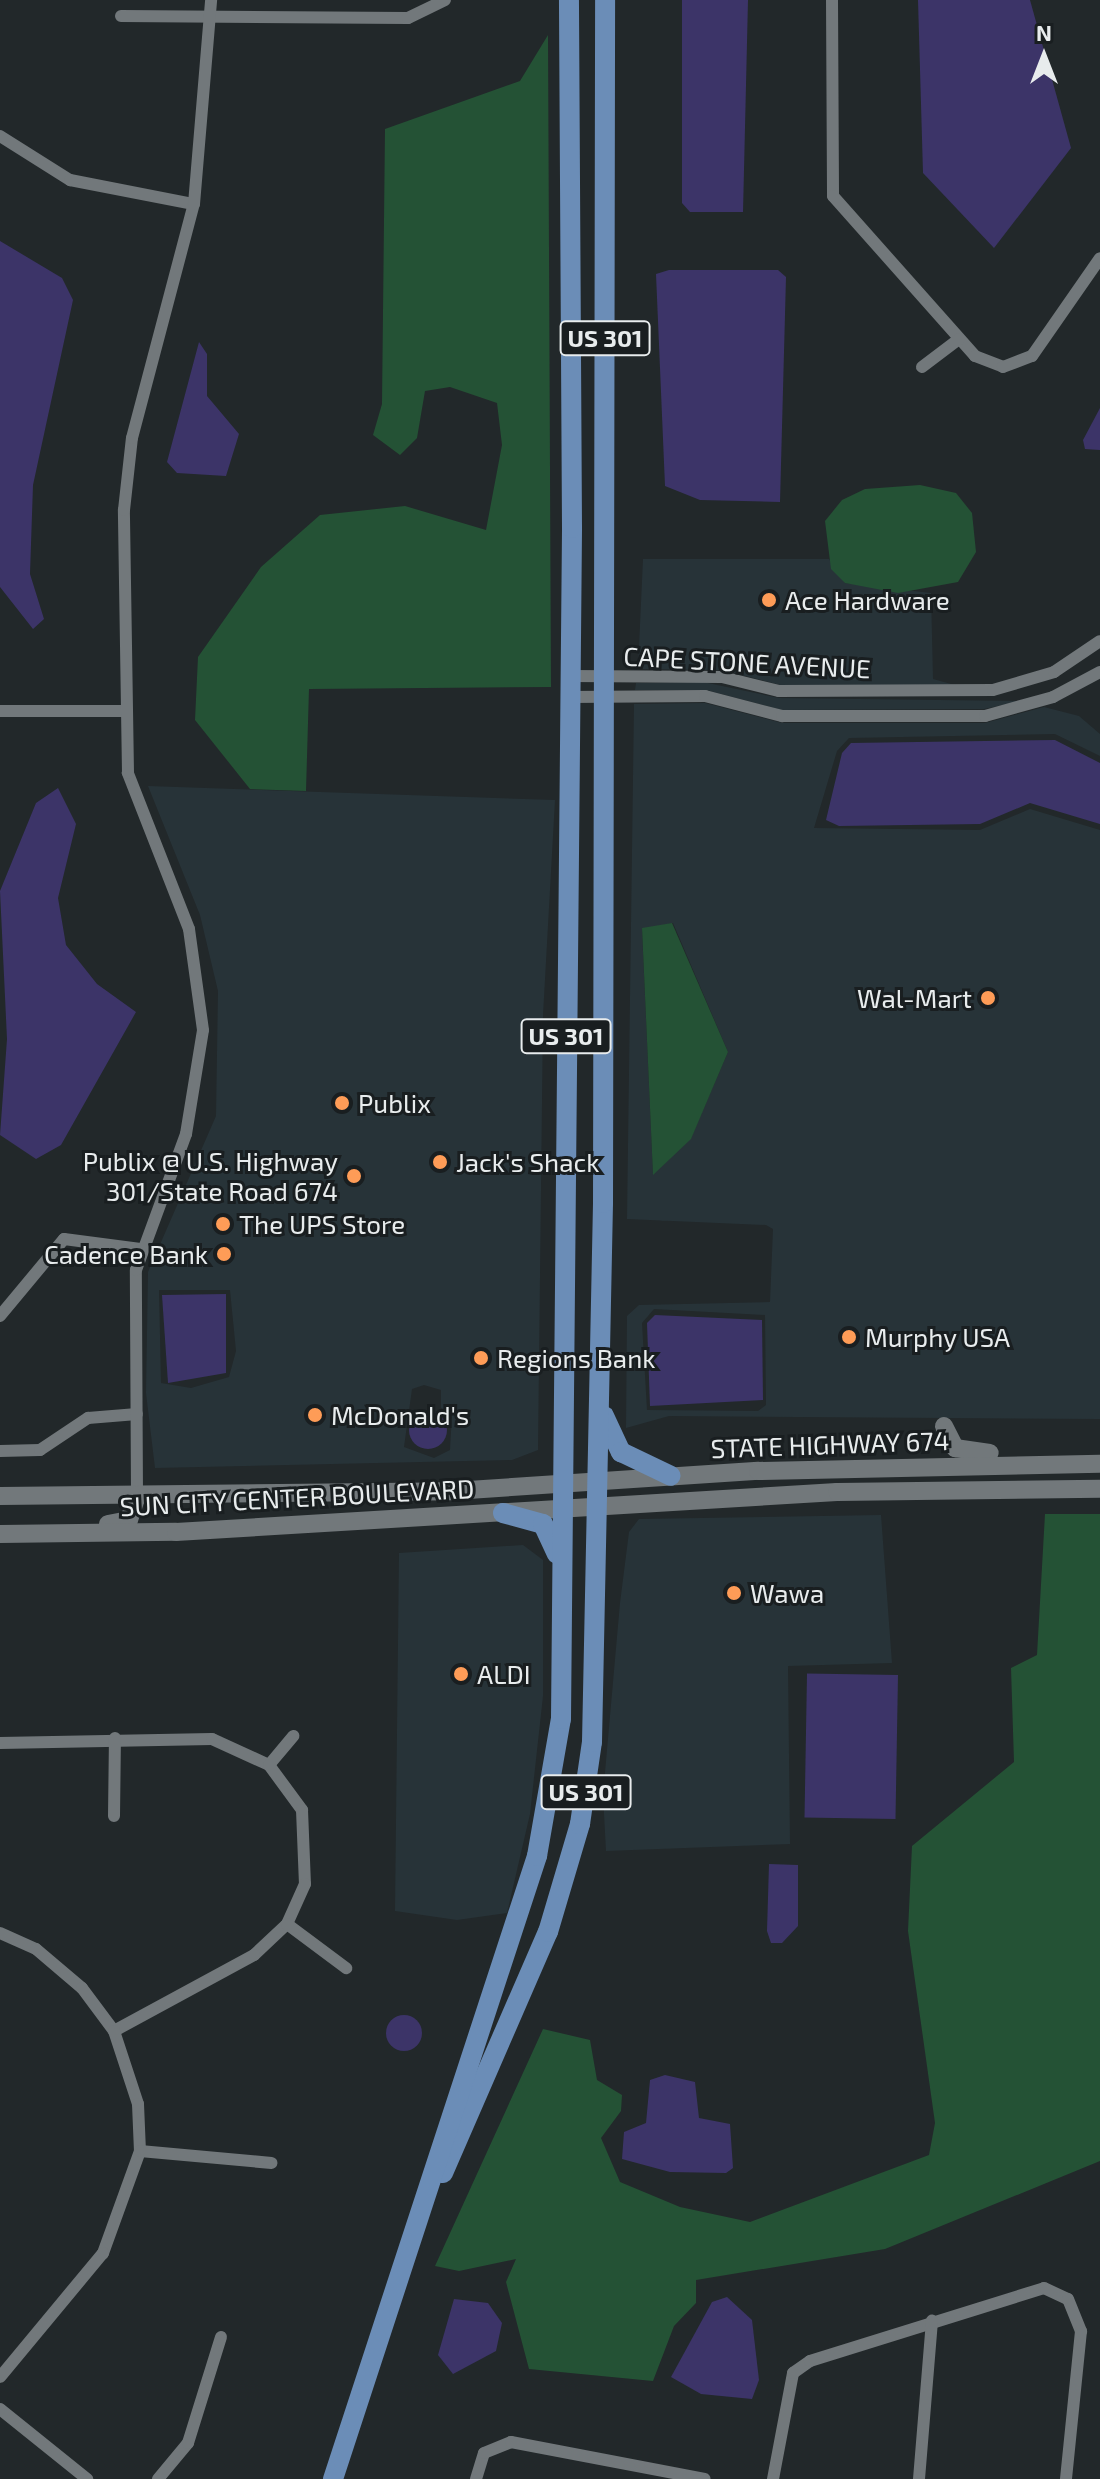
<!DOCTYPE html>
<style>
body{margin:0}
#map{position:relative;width:1100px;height:2479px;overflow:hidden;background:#22282a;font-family:"Exo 2",sans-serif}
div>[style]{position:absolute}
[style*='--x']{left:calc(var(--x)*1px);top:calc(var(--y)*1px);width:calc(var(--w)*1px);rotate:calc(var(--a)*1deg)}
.built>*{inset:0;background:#273338}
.green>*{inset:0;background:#245235}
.water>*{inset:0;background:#3c3468;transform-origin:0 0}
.round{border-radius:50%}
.minor>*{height:12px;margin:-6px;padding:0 6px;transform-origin:6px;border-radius:6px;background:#72787b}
.secondary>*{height:18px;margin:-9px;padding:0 9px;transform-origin:9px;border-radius:9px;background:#72787b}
.primary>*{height:20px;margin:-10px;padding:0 10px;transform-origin:10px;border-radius:10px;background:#6b8db7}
.dots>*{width:22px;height:22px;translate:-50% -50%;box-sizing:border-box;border:4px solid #191e20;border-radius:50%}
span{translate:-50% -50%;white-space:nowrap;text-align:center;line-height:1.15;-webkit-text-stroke:6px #191e20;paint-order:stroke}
.shield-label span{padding:2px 6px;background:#191e20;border:2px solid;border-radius:6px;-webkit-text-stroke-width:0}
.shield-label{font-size:24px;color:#e8eced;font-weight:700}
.poi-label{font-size:26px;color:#e8eced}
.left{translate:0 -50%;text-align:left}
.right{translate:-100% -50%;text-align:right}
.street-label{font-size:26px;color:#e8eced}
.north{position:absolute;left:1004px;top:16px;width:80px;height:80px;-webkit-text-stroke:6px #191e20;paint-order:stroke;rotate:0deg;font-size:22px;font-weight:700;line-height:32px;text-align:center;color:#e8eced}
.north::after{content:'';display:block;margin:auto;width:28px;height:36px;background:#e8eced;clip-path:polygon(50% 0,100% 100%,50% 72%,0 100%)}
</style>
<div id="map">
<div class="built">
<i style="clip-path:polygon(643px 559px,829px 559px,845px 583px,931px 593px,933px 679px,955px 685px,780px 685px,722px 670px,638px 669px)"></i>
<i style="clip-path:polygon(703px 682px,779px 698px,1021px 701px,984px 709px,782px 710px,706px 690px,635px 690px,636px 683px)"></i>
<i style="clip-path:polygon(evenodd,705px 703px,782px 723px,985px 723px,1044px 707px,1079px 716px,1100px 734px,1100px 756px,1055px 734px,849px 738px,837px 751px,814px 828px,980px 830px,1030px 809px,1100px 830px,1100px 1419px,669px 1416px,626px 1428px,627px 1316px,639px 1305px,770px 1302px,773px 1229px,766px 1225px,627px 1219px,634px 704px,705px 703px,673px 923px,728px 1052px,691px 1138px,653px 1174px,642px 929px,673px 923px,705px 703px,654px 1309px,765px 1315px,766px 1405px,758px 1411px,647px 1410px,642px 1323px,654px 1309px)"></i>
<i style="clip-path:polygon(evenodd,148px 786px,555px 800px,543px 1015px,538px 1450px,512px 1460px,155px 1468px,146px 1393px,148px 1272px,216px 1116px,218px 991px,200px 915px,148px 786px,159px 1290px,230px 1290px,236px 1351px,229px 1377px,191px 1388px,161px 1383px,159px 1290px,148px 786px,424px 1385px,441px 1390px,441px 1408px,452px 1413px,450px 1450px,434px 1458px,404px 1447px,412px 1389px,424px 1385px)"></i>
<i style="clip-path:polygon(881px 1515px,892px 1663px,788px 1666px,790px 1844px,606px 1851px,603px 1795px,620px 1603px,629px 1532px,639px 1519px)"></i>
<i style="clip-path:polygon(523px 1545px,543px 1560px,543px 1696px,530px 1814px,507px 1913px,457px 1920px,395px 1911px,399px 1553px)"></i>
</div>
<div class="green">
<i style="clip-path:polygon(548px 35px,551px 687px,309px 689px,306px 791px,250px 789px,195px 720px,198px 657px,261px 567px,320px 515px,405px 506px,486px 530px,502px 445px,497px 403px,450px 387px,425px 391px,417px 438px,400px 455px,373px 435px,382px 404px,385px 129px,520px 81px)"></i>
<i style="clip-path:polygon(920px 485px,956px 493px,972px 513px,976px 552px,958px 582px,898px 593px,845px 583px,831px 569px,825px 521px,842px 500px,865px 489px)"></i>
<i style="clip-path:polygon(672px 923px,728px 1052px,691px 1139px,653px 1175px,642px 928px)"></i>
<i style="clip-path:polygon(1045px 1514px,1100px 1514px,1100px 2161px,885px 2249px,696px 2280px,696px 2303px,674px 2326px,653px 2381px,529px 2369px,506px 2282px,516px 2259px,459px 2271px,435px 2266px,543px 2029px,590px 2040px,597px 2080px,622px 2095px,621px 2111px,601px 2138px,620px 2182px,680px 2207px,750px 2222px,929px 2155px,935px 2123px,908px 1931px,912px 1846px,1014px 1762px,1011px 1668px,1037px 1655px)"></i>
</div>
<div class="water">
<i style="clip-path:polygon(682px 0,748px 0,743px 212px,690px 212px,682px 203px)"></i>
<i style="clip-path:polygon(918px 0,1030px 0,1071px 148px,994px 248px,923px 173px)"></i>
<i style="clip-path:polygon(0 241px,62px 278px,73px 300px,33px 485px,30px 574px,44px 619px,33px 629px,0 587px)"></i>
<i style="clip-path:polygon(669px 270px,778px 270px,786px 277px,780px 502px,700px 500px,665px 486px,656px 274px)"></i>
<i style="clip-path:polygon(199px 342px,207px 354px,207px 396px,239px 434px,226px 476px,177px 473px,167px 462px)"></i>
<i style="clip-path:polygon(1100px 408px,1100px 450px,1085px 449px,1083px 440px)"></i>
<i style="clip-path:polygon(1055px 740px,1100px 763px,1100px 824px,1030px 803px,980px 824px,839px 826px,826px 820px,842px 753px,851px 743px)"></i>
<i style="clip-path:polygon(58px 788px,76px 824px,58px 898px,66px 945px,97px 984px,136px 1012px,61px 1145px,36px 1159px,0 1135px,7px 1039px,0 891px,36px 803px)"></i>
<i style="clip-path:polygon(226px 1294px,226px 1373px,168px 1383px,162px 1295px)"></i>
<i style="clip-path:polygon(655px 1315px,762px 1320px,763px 1400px,650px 1406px,647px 1323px)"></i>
<i class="round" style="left:409px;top:1411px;width:38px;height:38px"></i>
<i style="left:898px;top:1675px;width:144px;height:91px;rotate:91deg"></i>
<i style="clip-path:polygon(769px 1864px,798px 1865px,798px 1926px,782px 1943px,771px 1943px,767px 1931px)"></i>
<i class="round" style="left:386px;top:2015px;width:36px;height:36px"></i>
<i style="clip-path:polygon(665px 2075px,695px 2082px,699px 2118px,730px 2124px,733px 2168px,726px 2173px,670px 2172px,622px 2159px,624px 2132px,646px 2123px,650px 2080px)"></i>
<i style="clip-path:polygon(727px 2297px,752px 2320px,759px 2380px,752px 2399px,701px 2394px,671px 2377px,712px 2302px)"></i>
<i style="clip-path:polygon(454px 2299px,488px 2303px,502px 2323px,496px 2351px,453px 2374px,438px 2355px)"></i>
</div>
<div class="minor">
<i style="--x:832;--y:0;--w:196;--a:89.7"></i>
<i style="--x:833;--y:196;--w:214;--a:48.4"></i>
<i style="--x:975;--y:356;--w:30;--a:21"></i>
<i style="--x:1003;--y:367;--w:31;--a:-21"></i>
<i style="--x:1032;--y:356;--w:119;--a:-55.2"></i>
<i style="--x:121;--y:16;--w:287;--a:0.4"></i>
<i style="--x:408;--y:18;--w:41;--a:-25.9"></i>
<i style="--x:0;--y:136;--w:83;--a:32.2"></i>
<i style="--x:70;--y:180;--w:126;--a:11"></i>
<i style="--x:922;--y:367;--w:46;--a:-37.1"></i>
<i style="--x:570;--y:676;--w:152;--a:0.4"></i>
<i style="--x:722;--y:677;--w:59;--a:13.8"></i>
<i style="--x:779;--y:691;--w:214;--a:-0.3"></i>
<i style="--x:993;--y:690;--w:64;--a:-16.4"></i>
<i style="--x:1054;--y:672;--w:55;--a:-34"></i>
<i style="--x:569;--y:697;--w:136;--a:-0.4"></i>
<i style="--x:705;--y:696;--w:80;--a:14.6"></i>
<i style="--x:782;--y:716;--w:203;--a:0"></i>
<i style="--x:985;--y:716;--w:71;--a:-15.6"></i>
<i style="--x:1053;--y:697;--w:53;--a:-28"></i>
<i style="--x:0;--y:711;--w:126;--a:0"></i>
<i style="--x:0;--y:1316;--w:100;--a:-50.3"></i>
<i style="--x:64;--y:1239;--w:77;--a:7.5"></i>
<i style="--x:0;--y:1451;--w:40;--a:-1.4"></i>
<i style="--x:40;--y:1450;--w:58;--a:-33.7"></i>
<i style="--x:88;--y:1418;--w:49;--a:-4.7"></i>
<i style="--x:137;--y:1495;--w:225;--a:-90.3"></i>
<i style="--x:136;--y:1270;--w:145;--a:-69.8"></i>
<i style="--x:186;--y:1134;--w:105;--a:-80.7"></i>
<i style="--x:203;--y:1030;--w:102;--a:-97.9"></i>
<i style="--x:189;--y:929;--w:168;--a:-111.4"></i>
<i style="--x:128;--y:773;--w:263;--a:-90.9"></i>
<i style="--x:124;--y:510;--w:72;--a:-83.7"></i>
<i style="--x:132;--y:438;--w:242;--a:-75.2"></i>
<i style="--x:194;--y:204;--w:205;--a:-85.2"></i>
<i style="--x:0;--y:1743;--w:212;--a:-1.1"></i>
<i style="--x:212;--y:1739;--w:63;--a:24.5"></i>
<i style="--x:269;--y:1765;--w:56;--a:53.7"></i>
<i style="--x:302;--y:1810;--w:74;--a:87.7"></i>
<i style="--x:305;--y:1884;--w:44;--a:114.2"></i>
<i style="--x:287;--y:1924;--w:45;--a:136.8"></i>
<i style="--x:254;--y:1955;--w:159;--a:151.5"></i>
<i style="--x:269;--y:1765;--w:38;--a:-50"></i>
<i style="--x:114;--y:1816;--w:78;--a:-89.3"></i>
<i style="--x:287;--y:1924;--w:74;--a:36.7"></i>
<i style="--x:0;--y:1933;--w:39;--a:24"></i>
<i style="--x:36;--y:1949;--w:60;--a:40.3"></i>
<i style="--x:82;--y:1988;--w:54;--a:53.3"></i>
<i style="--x:114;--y:2031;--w:77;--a:71.8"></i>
<i style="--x:138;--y:2104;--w:47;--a:87.6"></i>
<i style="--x:140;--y:2151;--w:109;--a:109.9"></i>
<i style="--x:103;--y:2253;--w:161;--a:129.7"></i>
<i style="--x:140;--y:2151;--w:132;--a:5.2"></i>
<i style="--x:0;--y:2409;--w:112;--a:38.8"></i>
<i style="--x:158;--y:2479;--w:47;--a:-50.2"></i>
<i style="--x:188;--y:2443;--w:111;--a:-72.7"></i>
<i style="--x:476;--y:2479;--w:27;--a:-73"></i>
<i style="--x:484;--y:2453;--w:29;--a:-22"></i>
<i style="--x:511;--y:2442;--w:197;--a:10.8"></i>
<i style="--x:773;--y:2479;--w:108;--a:-79.3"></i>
<i style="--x:793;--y:2373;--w:21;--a:-35"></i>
<i style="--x:810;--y:2361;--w:245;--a:-17.3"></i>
<i style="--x:1044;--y:2288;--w:26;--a:25"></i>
<i style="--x:1068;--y:2299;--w:35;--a:68"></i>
<i style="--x:1081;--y:2331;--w:149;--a:95.8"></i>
<i style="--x:919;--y:2479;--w:159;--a:-85.3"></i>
</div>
<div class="secondary">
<i style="--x:944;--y:1426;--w:25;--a:63"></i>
<i style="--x:955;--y:1448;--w:35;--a:8"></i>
<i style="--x:0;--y:1496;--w:453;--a:-0.6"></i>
<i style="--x:453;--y:1491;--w:306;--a:-3.8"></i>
<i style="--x:758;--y:1471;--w:342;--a:-1.2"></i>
<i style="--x:108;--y:1524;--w:21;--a:-11"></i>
<i style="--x:129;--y:1520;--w:26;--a:-72"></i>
<i style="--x:0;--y:1534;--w:176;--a:-0.7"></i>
<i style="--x:176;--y:1532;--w:662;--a:-3.46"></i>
<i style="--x:837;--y:1492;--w:263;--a:-0.7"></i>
</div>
<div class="primary">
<i style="--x:604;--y:1416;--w:40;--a:65"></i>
<i style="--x:621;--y:1452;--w:55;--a:25.6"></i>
<i style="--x:503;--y:1513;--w:41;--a:15.4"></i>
<i style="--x:543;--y:1524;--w:33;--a:65"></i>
<i style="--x:443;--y:2173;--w:263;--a:-66.5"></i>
<i style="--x:548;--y:1932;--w:113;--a:-73.5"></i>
<i style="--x:580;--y:1824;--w:83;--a:-81.7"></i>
<i style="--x:592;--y:1742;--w:539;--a:-88.83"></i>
<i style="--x:603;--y:1203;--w:1203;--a:-89.9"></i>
<i style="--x:333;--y:2479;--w:656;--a:-71.87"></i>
<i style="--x:537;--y:1856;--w:139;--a:-80.1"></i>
<i style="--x:561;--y:1719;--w:1191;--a:-89.47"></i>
<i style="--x:572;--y:528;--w:528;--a:-90.33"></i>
</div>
<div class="dots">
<i style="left:769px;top:600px;background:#fe9c57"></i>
<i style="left:988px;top:998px;background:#fe9c57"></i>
<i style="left:342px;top:1103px;background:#fe9c57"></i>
<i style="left:440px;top:1162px;background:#fe9c57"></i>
<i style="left:354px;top:1176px;background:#fe9c57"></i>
<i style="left:223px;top:1224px;background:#fe9c57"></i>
<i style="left:224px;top:1254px;background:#fe9c57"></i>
<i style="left:849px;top:1337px;background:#fe9c57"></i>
<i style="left:481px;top:1358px;background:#fe9c57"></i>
<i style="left:315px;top:1415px;background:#fe9c57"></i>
<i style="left:734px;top:1593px;background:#fe9c57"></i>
<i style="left:461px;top:1674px;background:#fe9c57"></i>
</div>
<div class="shield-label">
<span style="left:605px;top:338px">US 301</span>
<span style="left:566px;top:1036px">US 301</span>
<span style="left:586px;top:1792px">US 301</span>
</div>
<div class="poi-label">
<span class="left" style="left:785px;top:600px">Ace Hardware</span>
<span class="right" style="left:972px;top:998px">Wal-Mart</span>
<span class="left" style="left:358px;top:1103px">Publix</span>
<span class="right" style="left:338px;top:1176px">Publix @ U.S. Highway<br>301/State Road 674</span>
<span class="left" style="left:456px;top:1162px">Jack's Shack</span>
<span class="left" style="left:239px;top:1224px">The UPS Store</span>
<span class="right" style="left:208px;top:1254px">Cadence Bank</span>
<span class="left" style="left:865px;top:1337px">Murphy USA</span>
<span class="left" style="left:497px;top:1358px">Regions Bank</span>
<span class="left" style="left:331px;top:1415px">McDonald's</span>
<span class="left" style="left:750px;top:1593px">Wawa</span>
<span class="left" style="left:477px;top:1674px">ALDI</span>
</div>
<div class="street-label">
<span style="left:747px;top:662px;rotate:3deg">CAPE STONE AVENUE</span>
<span style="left:830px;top:1444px;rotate:-2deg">STATE HIGHWAY 674</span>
<span style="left:297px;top:1497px;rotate:-3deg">SUN CITY CENTER BOULEVARD</span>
</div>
<div class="north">N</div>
</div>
